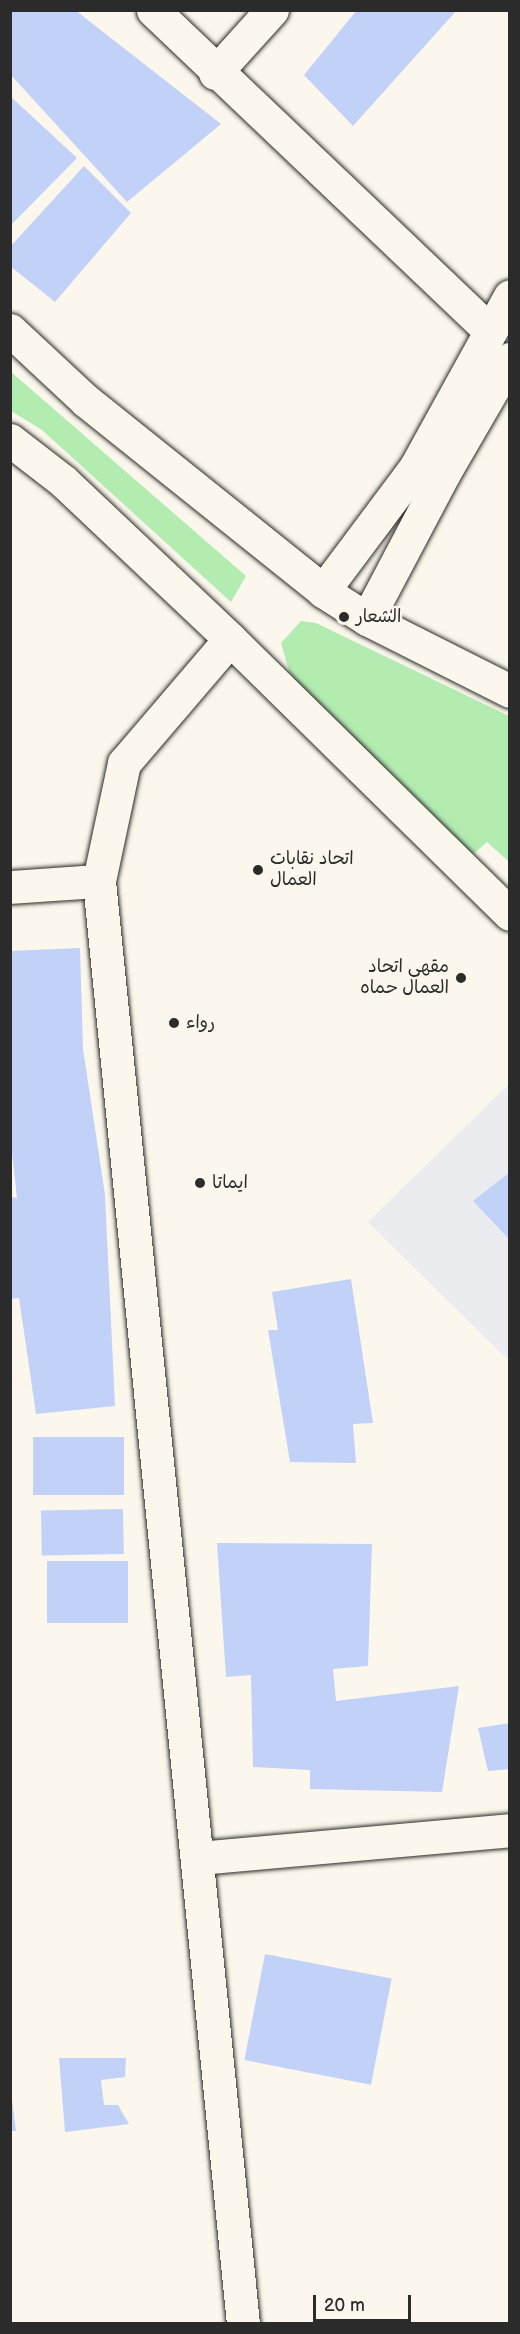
<!DOCTYPE html>
<meta charset="utf-8">
<style>
body{margin:0}
#map{position:relative;width:520px;height:2334px;overflow:hidden;background:#fbf7ec;font-family:"Balsamiq Sans","Playpen Sans Arabic",sans-serif}
div>[style]{position:absolute}
[style*='--x']{left:calc(var(--x)*1px);top:calc(var(--y)*1px);width:calc(var(--w)*1px);rotate:calc(var(--a)*1deg)}
.built>*{inset:0;background:#eaecef}
.green>*{inset:0;background:#b3ecb0}
.building>*{inset:0;background:#c1d1f7;transform-origin:0 0}
.roads{filter:drop-shadow(0 0 2px #2b2b2b) drop-shadow(0 0 2px #2b2b2b)}
.minor>*{height:33px;margin:-16.5px;padding:0 16.5px;transform-origin:16.5px;border-radius:16.5px;background:#fbf7ec}
.major>*{height:33px;margin:-16.5px;padding:0 16.5px;transform-origin:16.5px;border-radius:16.5px;background:#fbf7ec}
.dots>*{width:16px;height:16px;translate:-50% -50%;box-sizing:border-box;border:3px solid #fbf7ec;border-radius:50%}
span{translate:-50% -50%;white-space:nowrap;text-align:center;line-height:1.15;-webkit-text-stroke:4.5px #fbf7ec;paint-order:stroke}
.poi-label{font-size:18px;color:#2b2b2b}
.left{translate:0 -50%;text-align:left}
.right{translate:-100% -50%;text-align:right}
.frame{position:absolute;inset:0;border:12px solid #2b2b2b;pointer-events:none}
.scale{position:absolute;left:313px;top:2295px;width:98px;height:27px;box-sizing:border-box;border:3px solid #2b2b2b;border-top:0;padding-left:8px;font-size:18px;line-height:21px;white-space:nowrap;color:#2b2b2b;-webkit-text-stroke:4px #fbf7ec;paint-order:stroke}
</style>
<div id="map">
<div class="built">
<i style="clip-path:polygon(509px 1084px,509px 1361px,368px 1222px)"></i>
</div>
<div class="green">
<i style="clip-path:polygon(10px 371px,246px 576px,231px 602px,42px 430px,11px 411px)"></i>
<i style="clip-path:polygon(301px 621px,316px 623px,509px 716px,509px 862px,487px 842px,470px 857px,291px 678px,281px 643px)"></i>
</div>
<div class="building">
<i style="clip-path:polygon(10px 10px,75px 10px,221px 124px,127px 202px,10px 74px)"></i>
<i style="clip-path:polygon(357px 10px,457px 10px,353px 126px,304px 75px)"></i>
<i style="clip-path:polygon(10px 96px,77px 158px,10px 226px)"></i>
<i style="clip-path:polygon(84px 166px,131px 213px,55px 302px,10px 266px,10px 247px)"></i>
<i style="clip-path:polygon(80px 948px,83px 1049px,105px 1195px,115px 1406px,36px 1414px,19px 1298px,10px 1299px,10px 1197px,17px 1198px,10px 1134px,10px 951px)"></i>
<i style="clip-path:polygon(510px 1172px,510px 1240px,473px 1201px)"></i>
<i style="clip-path:polygon(351px 1279px,373px 1423px,353px 1424px,356px 1463px,290px 1462px,268px 1330px,278px 1330px,272px 1292px)"></i>
<i style="left:124px;top:1437px;width:58px;height:91px;rotate:90deg"></i>
<i style="left:123px;top:1509px;width:45px;height:82px;rotate:89deg"></i>
<i style="clip-path:polygon(217px 1543px,372px 1544px,368px 1666px,333px 1669px,336px 1701px,459px 1686px,442px 1792px,310px 1789px,310px 1770px,253px 1767px,251px 1675px,226px 1677px)"></i>
<i style="left:128px;top:1561px;width:62px;height:81px;rotate:90deg"></i>
<i style="clip-path:polygon(510px 1723px,510px 1769px,488px 1771px,478px 1728px)"></i>
<i style="left:265px;top:1954px;width:129px;height:108px;rotate:11deg"></i>
<i style="clip-path:polygon(59px 2058px,126px 2058px,125px 2077px,101px 2080px,104px 2105px,118px 2105px,129px 2124px,65px 2132px)"></i>
<i style="clip-path:polygon(10px 2084px,16px 2131px,10px 2131px)"></i>
</div>
<div class="roads">
<div class="minor">
<i style="--x:153;--y:10;--w:465;--a:43.6"></i>
<i style="--x:215;--y:73;--w:85;--a:-47.9"></i>
<i style="--x:230;--y:639;--w:163;--a:130.5"></i>
<i style="--x:124;--y:763;--w:121;--a:102"></i>
<i style="--x:99;--y:881;--w:1450;--a:84.3"></i>
<i style="--x:10;--y:887;--w:89;--a:-3.9"></i>
<i style="--x:198;--y:1858;--w:313;--a:-5.1"></i>
</div>
<div class="major">
<i style="--x:10;--y:330;--w:103;--a:43"></i>
<i style="--x:85;--y:400;--w:305;--a:38.7"></i>
<i style="--x:323;--y:591;--w:52;--a:32.5"></i>
<i style="--x:367;--y:619;--w:160;--a:26.7"></i>
<i style="--x:10;--y:440;--w:67;--a:37.7"></i>
<i style="--x:63;--y:481;--w:230;--a:43.4"></i>
<i style="--x:230;--y:639;--w:392;--a:44.5"></i>
<i style="--x:323;--y:591;--w:154;--a:-53.2"></i>
<i style="--x:415;--y:468;--w:196;--a:-61.1"></i>
<i style="--x:367;--y:619;--w:165;--a:-62.2"></i>
<i style="--x:444;--y:473;--w:132;--a:-59.9"></i>
</div>
</div>
<div class="dots">
<i style="left:344px;top:617px;background:#2b2b2b"></i>
<i style="left:258px;top:870px;background:#2b2b2b"></i>
<i style="left:461px;top:978px;background:#2b2b2b"></i>
<i style="left:174px;top:1023px;background:#2b2b2b"></i>
<i style="left:200px;top:1183px;background:#2b2b2b"></i>
</div>
<div class="poi-label">
<span class="left" style="left:356px;top:617px">الشعار</span>
<span class="left" style="left:270px;top:870px">اتحاد نقابات<br>العمال</span>
<span class="right" style="left:449px;top:978px">مقهى اتحاد<br>العمال حماه</span>
<span class="left" style="left:186px;top:1023px">رواء</span>
<span class="left" style="left:212px;top:1183px">ايماتا</span>
</div>
<div class="frame"></div>
<div class="scale">20 m</div>
</div>
